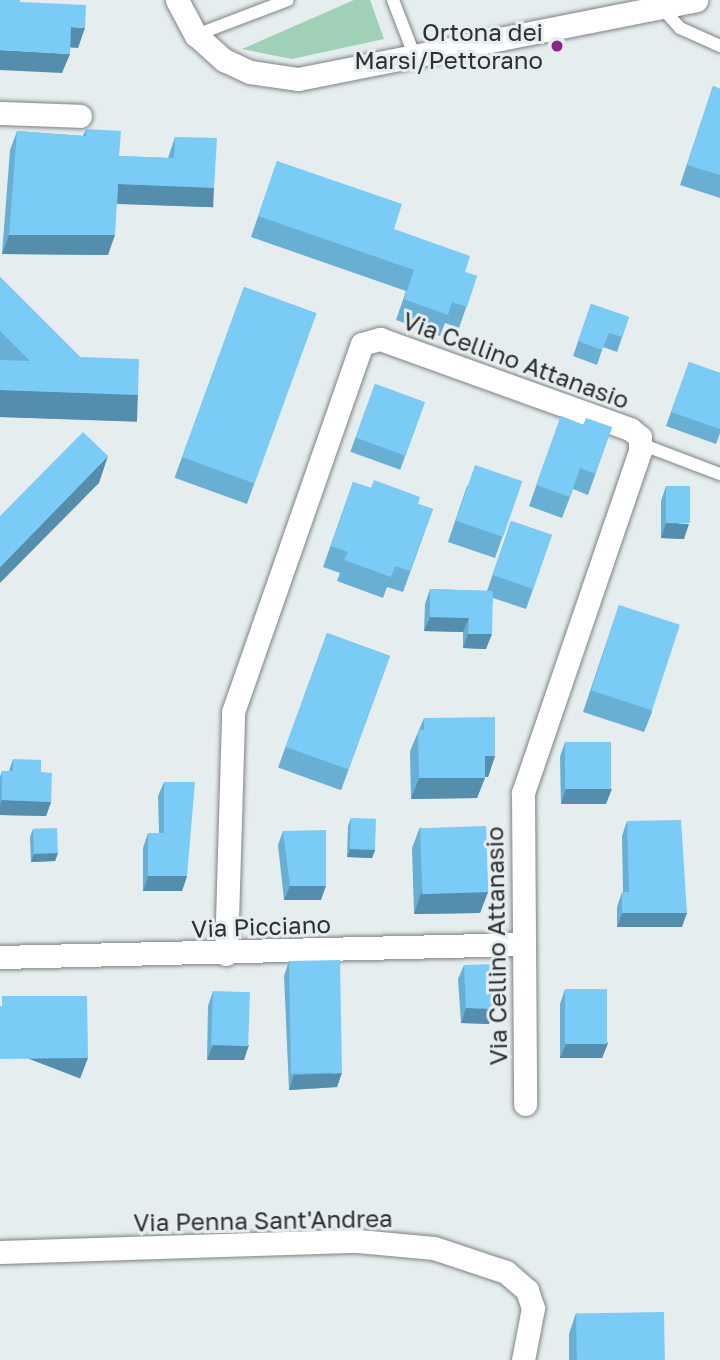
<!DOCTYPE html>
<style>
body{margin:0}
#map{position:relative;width:720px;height:1360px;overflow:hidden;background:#e6edee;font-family:"Golos Text",sans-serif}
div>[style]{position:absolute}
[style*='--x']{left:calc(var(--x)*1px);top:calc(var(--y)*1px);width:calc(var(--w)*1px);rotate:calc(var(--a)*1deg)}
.green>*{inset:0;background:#a0d0b6}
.roads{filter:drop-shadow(0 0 2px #7d8384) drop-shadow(0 0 2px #7d8384)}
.service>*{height:12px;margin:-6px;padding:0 6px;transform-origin:6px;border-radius:6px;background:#fff}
.minor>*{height:23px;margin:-11.5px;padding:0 11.5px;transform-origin:11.5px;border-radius:11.5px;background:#fff}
.wall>*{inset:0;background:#69afd4;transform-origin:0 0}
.shaded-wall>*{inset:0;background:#558eac;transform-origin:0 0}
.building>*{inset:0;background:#7acbf6;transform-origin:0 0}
.dots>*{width:19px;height:19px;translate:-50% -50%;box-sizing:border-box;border:4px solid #e6edee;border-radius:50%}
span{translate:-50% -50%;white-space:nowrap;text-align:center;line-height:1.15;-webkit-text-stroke:6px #e6edee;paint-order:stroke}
.poi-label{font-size:24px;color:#2d2f30}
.right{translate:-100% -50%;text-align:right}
.street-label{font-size:24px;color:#2d2f30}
</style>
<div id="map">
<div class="green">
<i style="clip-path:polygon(354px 0,370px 0,384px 39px,292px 59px,242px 49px)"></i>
</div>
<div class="roads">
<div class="service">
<i style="--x:393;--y:0;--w:61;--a:68.9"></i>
<i style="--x:662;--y:8;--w:27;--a:48"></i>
<i style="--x:680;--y:28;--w:44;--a:24.2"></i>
<i style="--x:196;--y:35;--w:98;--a:-20.8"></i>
<i style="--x:641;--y:444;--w:85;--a:20.8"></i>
</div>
<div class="minor">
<i style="--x:177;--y:0;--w:40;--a:62"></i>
<i style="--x:196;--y:35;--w:38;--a:42"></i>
<i style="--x:224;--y:60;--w:29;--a:25"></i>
<i style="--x:250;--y:72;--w:49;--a:8.3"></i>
<i style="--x:298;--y:79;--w:406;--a:-11.2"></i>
<i style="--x:0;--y:113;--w:80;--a:2.1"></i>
<i style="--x:226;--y:954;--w:242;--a:-88.3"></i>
<i style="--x:233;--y:712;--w:390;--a:-70.7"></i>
<i style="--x:362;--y:344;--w:19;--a:-16"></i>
<i style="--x:380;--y:339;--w:266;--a:19.8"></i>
<i style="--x:630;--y:429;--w:13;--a:39"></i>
<i style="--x:640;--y:437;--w:14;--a:90"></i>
<i style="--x:640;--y:451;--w:361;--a:108.9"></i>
<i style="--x:523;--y:793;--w:311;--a:89.6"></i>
<i style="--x:0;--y:957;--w:523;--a:-1.42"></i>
<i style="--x:0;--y:1252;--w:358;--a:-1.8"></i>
<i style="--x:358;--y:1241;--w:76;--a:5.3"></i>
<i style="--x:434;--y:1248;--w:76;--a:18.4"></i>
<i style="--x:506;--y:1272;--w:28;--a:41"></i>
<i style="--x:527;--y:1290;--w:19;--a:72"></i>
<i style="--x:533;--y:1308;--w:53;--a:100.9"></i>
</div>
</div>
<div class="wall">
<i style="clip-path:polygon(713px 86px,720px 89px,720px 198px,680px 185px)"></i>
<i style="clip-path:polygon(86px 129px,119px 156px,168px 158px,175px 137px,214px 188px,207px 207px,117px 203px,108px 255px,2px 254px,10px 150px,17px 131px,83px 136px)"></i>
<i style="clip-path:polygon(277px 161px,394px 229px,465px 272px,477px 276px,459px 328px,445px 323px,440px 336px,396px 320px,406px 291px,251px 237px)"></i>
<i style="clip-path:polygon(0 277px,80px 357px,138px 395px,129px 421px,0 417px)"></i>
<i style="left:244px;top:287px;width:77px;height:203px;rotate:20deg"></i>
<i style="clip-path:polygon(591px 304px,629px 317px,617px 352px,603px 347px,597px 365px,573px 356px)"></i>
<i style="clip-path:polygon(689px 362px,720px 373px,720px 433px,716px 444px,666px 426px)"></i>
<i style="left:375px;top:384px;width:53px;height:72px;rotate:20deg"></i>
<i style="clip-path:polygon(561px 416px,583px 425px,612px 427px,588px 495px,573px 489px,562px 518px,529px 506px)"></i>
<i style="clip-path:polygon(522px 481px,495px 558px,448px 542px,467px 486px)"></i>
<i style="clip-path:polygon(353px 482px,433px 509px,403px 592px,387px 587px,383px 598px,337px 581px,340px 573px,323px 567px)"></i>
<i style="clip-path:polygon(666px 486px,684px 539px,661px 538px,661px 501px)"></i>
<i style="clip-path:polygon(511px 521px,552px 535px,526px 609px,493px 598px,486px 649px,463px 648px,463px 632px,424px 631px,425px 604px,430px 589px,487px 591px)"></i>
<i style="clip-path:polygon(619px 605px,652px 712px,644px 732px,583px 712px)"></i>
<i style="left:327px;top:633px;width:67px;height:143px;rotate:20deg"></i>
<i style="clip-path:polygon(424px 718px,495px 756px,488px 777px,485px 777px,477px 798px,411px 799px,410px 751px)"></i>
<i style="clip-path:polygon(565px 742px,606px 804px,561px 804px,560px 757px)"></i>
<i style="clip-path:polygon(13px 759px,41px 772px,51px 802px,46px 816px,0 815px,0 777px,2px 771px,9px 771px)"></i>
<i style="clip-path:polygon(164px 782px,187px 876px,182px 891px,143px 891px,143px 848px,148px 833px,159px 833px,158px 796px)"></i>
<i style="clip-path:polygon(351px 818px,375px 850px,372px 858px,347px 857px,348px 826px)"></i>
<i style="clip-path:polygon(627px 821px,682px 927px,617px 927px,617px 907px,622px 892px,623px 892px,622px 836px)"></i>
<i style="clip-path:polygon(420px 827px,488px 892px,480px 913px,414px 914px,412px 848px)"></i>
<i style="clip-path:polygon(33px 829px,58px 853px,55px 861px,31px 862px,30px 837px)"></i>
<i style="clip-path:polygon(283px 831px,321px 900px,284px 900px,278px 845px)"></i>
<i style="clip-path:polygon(289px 961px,337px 1087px,289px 1090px,284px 976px)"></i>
<i style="clip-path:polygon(464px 965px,495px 1009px,489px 1024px,461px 1023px,458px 979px)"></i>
<i style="clip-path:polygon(565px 989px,608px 1043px,602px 1058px,560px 1058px,560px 1004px)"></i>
<i style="clip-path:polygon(213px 991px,244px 1060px,207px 1060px,208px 1006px)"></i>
<i style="clip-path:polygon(576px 1313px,665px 1360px,569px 1360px,569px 1334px)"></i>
</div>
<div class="shaded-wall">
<i style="clip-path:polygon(71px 27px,85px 28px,78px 48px,64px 47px)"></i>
<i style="clip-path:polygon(0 50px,70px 54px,62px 73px,0 70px)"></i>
<i style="left:118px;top:184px;width:96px;height:20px;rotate:2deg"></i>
<i style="clip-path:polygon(9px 235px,115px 235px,108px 255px,2px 254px)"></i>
<i style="left:0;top:390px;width:138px;height:27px;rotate:2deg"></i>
<i style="clip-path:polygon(108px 456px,99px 483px,0 583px,0 567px)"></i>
<i style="clip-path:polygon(666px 523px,689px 524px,684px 539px,661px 538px)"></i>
<i style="clip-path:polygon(430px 617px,469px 618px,463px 632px,424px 631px)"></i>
<i style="clip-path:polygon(468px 634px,492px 634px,486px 649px,463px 648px)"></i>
<i style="clip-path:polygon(485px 756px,495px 756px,488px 777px,477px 777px)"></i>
<i style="clip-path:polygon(419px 778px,485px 778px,477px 798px,411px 799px)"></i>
<i style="clip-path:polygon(566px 789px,612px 789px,606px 804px,561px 804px)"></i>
<i style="clip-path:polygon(2px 800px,51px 802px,46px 816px,0 815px,0 805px)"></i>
<i style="clip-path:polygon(350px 849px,375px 850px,372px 858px,347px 857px)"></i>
<i style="clip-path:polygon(58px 853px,55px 861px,31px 862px,34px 854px)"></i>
<i style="clip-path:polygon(148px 876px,187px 876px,182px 891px,143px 891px)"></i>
<i style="clip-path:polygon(290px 886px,326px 886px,321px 900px,284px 900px)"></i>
<i style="clip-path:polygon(488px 892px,480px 913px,414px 914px,421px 893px)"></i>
<i style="clip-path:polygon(622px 913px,687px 913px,682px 927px,617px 927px)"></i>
<i style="clip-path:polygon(466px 1008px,495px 1009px,489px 1024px,461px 1023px)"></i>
<i style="clip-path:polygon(608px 1043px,602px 1058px,560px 1058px,566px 1044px)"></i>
<i style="clip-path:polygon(213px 1045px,249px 1045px,244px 1060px,207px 1060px)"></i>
<i style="left:88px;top:1058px;width:22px;height:88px;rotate:111deg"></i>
<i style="clip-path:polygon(342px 1073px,337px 1087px,289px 1090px,294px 1075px)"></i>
</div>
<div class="building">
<i style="clip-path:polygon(0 0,20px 0,20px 2px,86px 5px,85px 28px,71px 27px,70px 54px,0 50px)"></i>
<i style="clip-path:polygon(713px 86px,720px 89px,720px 175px,687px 165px)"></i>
<i style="clip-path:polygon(86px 129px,121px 131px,119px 156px,174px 158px,175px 137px,217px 138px,214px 188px,118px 184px,115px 235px,9px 235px,17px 131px,86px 136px)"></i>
<i style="clip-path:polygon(277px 161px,402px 204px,394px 229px,470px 256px,465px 272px,477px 276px,467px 307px,452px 302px,448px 315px,404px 299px,414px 270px,258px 216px)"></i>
<i style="clip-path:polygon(0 277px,80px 357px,139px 359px,138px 395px,0 390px,0 360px,30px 361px,0 331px)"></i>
<i style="left:244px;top:287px;width:77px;height:181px;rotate:20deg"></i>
<i style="clip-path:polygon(591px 304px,629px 317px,622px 337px,609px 333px,602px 350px,578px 341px)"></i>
<i style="clip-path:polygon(689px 362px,720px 373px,720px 429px,671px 412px)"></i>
<i style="left:375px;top:384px;width:53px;height:57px;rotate:20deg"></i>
<i style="clip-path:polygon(561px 416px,583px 425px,586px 418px,612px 427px,595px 474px,580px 468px,570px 497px,536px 485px)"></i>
<i style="clip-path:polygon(83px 432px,108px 456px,0 567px,0 516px)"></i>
<i style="left:475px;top:465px;width:50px;height:59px;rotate:19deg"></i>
<i style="clip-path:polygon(374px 480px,420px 497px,418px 504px,433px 509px,410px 571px,395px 566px,391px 577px,344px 560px,348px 552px,331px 546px,353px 482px,371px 488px)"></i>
<i style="left:666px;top:486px;width:24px;height:37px"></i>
<i style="left:511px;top:521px;width:43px;height:57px;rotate:19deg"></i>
<i style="clip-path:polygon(430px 589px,493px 591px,492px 634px,468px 634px,469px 618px,430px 617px)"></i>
<i style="left:619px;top:605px;width:64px;height:90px;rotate:18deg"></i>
<i style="left:327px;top:633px;width:67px;height:121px;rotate:20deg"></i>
<i style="clip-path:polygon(495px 717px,495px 756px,485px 756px,485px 778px,419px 778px,418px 730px,424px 730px,424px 718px)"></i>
<i style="left:565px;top:742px;width:46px;height:47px"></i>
<i style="clip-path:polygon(13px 759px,41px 760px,41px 772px,52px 773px,51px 802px,2px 800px,2px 771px,13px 771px)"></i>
<i style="clip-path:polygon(164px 782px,195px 782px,187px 876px,148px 876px,148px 833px,164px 833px)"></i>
<i style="left:351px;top:818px;width:25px;height:31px;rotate:2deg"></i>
<i style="clip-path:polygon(681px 820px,687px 913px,622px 913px,622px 892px,629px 892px,627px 821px)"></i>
<i style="left:486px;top:826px;width:66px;height:66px;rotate:88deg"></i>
<i style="left:57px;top:828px;width:25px;height:24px;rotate:88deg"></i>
<i style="clip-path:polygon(326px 830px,326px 886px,290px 886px,283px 831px)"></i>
<i style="left:340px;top:960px;width:113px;height:51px;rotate:89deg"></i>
<i style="clip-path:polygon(497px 964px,495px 1009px,466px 1008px,464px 965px)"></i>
<i style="left:565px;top:989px;width:42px;height:55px"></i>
<i style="left:213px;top:991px;width:37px;height:54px;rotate:2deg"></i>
<i style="clip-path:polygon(2px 996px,87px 996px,88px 1058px,0 1059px,0 1006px,2px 1006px)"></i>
<i style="left:664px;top:1312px;width:48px;height:88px;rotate:89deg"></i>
</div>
<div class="dots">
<i style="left:557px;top:46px;background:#8b258c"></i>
</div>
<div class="poi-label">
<span class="right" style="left:543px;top:46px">Ortona dei<br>Marsi/Pettorano</span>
</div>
<div class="street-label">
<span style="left:516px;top:360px;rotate:20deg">Via Cellino Attanasio</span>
<span style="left:261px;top:926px;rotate:-2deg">Via Picciano</span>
<span style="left:496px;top:946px;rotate:-91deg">Via Cellino Attanasio</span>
<span style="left:263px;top:1220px;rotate:-1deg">Via Penna Sant'Andrea</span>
</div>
</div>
